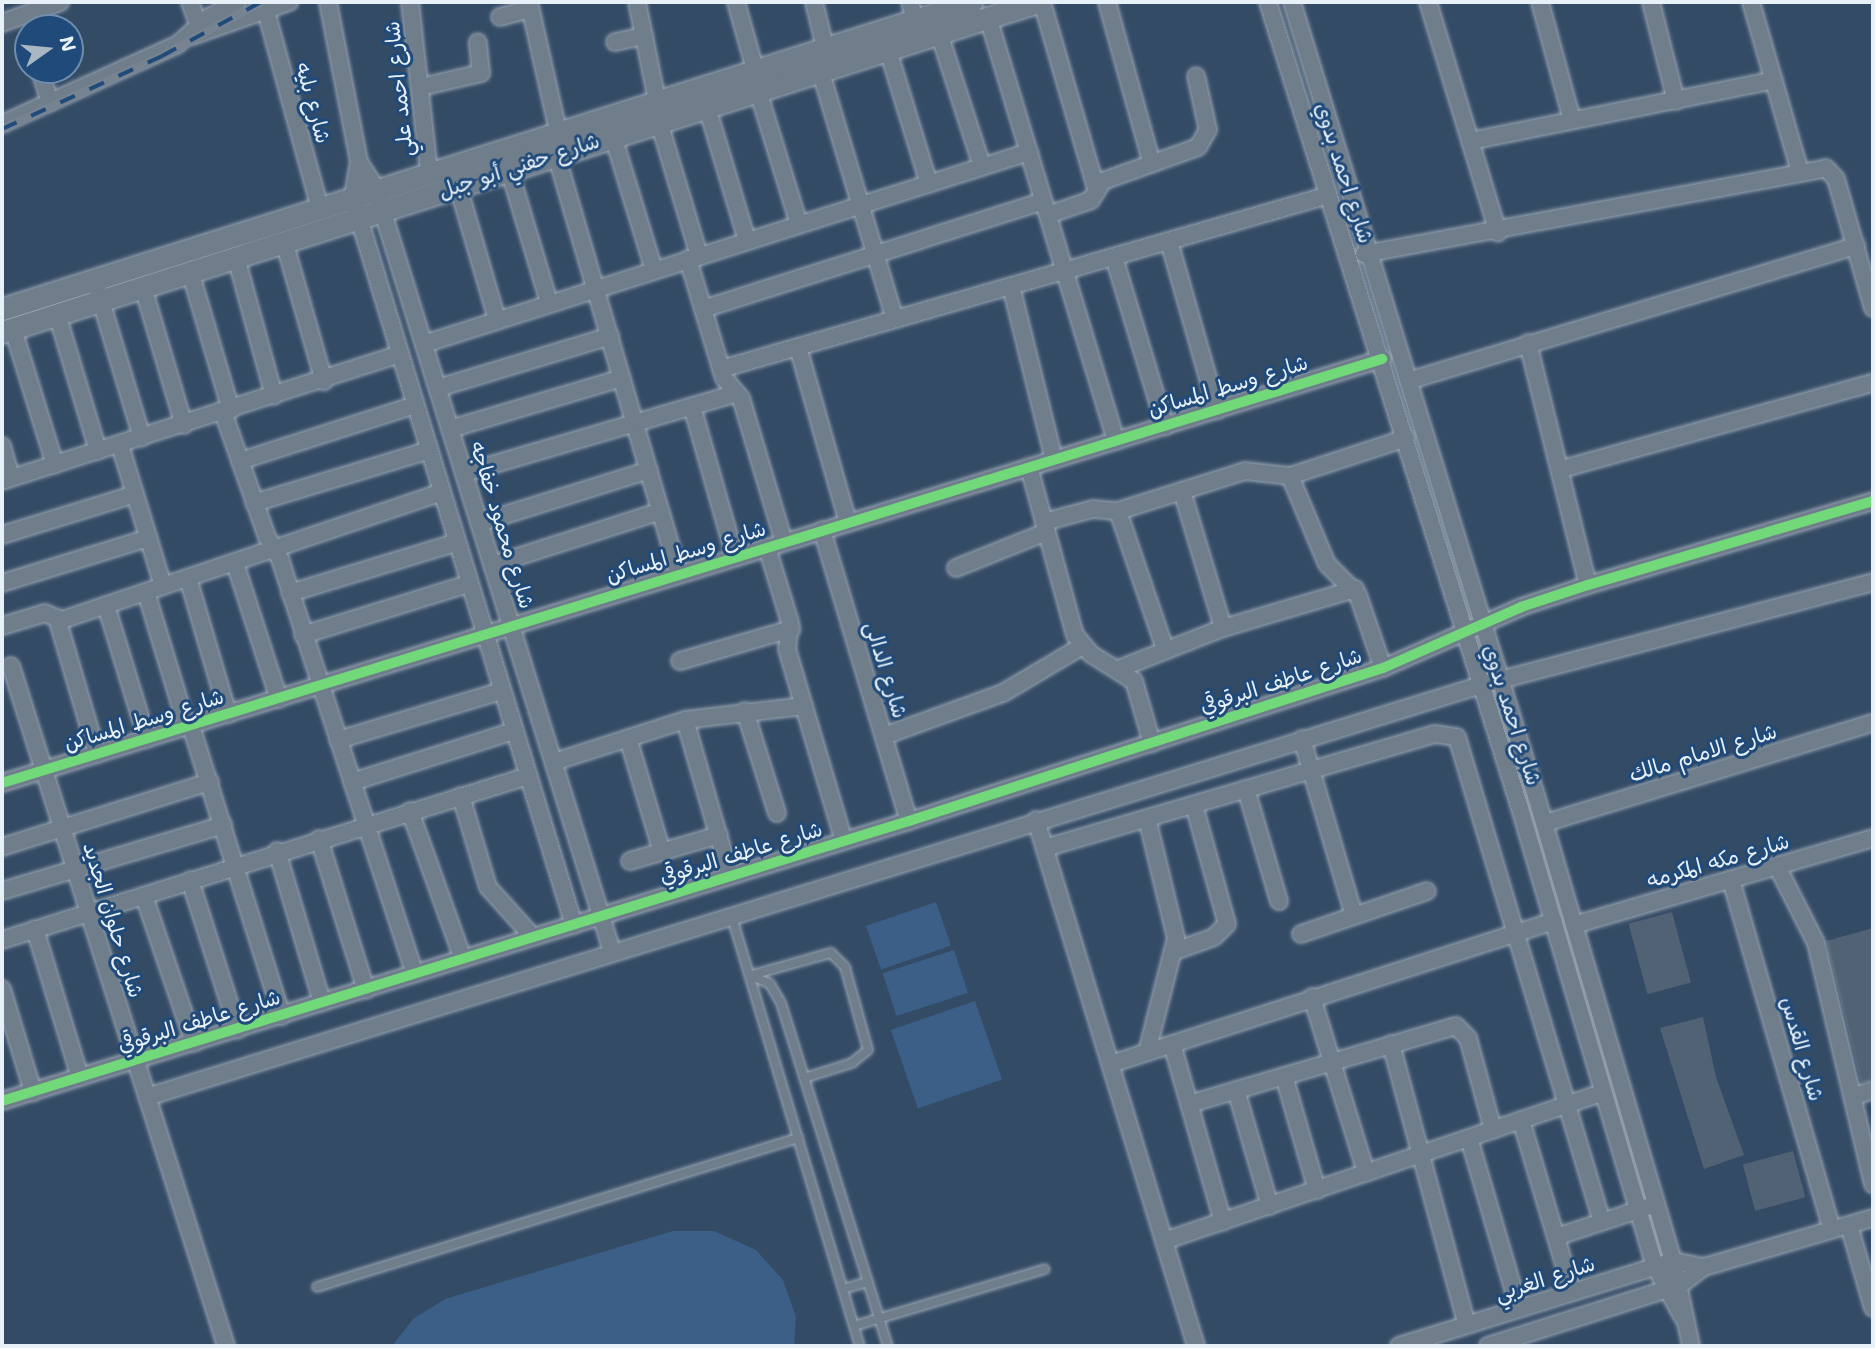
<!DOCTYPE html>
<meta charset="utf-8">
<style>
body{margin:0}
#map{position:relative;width:1875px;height:1348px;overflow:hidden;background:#344b65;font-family:"Shantell Sans","Playpen Sans Arabic",sans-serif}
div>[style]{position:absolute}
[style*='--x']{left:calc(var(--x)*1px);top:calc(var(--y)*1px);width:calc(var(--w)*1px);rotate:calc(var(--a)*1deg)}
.green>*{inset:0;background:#3b5f87;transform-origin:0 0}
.building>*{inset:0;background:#516275;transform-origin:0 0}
.roads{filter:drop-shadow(0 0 2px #9aa6b3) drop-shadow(0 0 2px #9aa6b3)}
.service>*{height:8px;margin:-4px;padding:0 4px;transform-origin:4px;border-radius:4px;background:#707e8c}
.minor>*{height:16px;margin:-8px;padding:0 8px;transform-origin:8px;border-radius:8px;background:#707e8c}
.tertiary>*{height:21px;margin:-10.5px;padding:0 10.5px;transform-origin:10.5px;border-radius:10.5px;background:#707e8c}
.rail>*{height:8px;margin-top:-4px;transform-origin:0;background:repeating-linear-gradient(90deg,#1f4a7a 0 16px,#778390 0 32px);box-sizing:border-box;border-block:2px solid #778390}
.cycleway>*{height:10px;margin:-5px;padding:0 5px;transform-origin:5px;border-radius:5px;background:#71d979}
span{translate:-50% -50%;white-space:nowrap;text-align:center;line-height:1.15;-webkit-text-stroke:6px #1f4a7a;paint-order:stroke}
.street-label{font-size:21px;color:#e8f1f8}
.frame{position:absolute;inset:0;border:4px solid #e8f1f8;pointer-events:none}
.north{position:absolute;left:14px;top:14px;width:70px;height:70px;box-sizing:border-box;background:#1f4a7a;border:2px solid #6f8dac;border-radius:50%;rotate:75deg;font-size:19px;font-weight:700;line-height:28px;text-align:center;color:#e8f1f8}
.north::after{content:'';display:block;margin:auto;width:24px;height:32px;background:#a9b7c5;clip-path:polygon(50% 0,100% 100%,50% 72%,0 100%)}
</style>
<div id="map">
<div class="green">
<i style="left:936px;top:902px;width:46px;height:74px;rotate:71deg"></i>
<i style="left:954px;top:950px;width:45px;height:75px;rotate:72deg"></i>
<i style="left:975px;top:1001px;width:83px;height:89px;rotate:71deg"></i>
<i style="clip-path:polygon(673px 1231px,714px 1231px,756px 1250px,783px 1280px,796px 1317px,794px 1346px,392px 1346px,413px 1319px,445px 1299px)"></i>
</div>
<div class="building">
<i style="left:1672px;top:912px;width:73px;height:45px;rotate:75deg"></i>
<i style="clip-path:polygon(1873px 928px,1873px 1080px,1861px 1083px,1826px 941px)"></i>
<i style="clip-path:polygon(1703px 1017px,1716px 1077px,1744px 1155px,1704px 1169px,1660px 1028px)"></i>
<i style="left:1793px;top:1151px;width:48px;height:52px;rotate:75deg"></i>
</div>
<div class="roads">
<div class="service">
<i style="--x:731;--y:914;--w:451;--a:73.4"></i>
<i style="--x:750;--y:975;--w:22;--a:24"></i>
<i style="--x:770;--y:984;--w:22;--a:60"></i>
<i style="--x:781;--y:1003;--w:359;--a:72.7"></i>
<i style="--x:752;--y:975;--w:82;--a:-15.6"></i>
<i style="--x:831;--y:953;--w:20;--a:45"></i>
<i style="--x:845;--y:967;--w:86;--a:74.5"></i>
<i style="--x:868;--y:1050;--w:21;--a:141"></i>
<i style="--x:852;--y:1063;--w:50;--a:162.6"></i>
<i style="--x:317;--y:1287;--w:504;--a:-17.21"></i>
<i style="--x:843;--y:1289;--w:26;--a:-16"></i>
<i style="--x:854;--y:1326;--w:199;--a:-16.6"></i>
</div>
<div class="minor">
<i style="--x:190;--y:2;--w:27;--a:70"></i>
<i style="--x:328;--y:2;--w:163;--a:79"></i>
<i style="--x:359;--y:162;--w:34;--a:100"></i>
<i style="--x:353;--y:195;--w:24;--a:75"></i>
<i style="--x:359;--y:218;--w:739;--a:73.09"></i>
<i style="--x:410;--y:2;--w:170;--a:83.6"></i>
<i style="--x:529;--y:2;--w:132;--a:77.3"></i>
<i style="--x:637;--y:2;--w:100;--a:78.5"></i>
<i style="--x:736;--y:2;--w:70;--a:74.2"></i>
<i style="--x:814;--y:2;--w:46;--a:76.3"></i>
<i style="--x:910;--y:2;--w:18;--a:74"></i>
<i style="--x:1042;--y:2;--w:197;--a:73.8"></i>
<i style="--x:1107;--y:2;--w:168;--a:74.5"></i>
<i style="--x:1268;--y:2;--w:841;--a:72.64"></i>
<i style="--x:1519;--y:805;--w:481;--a:73.6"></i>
<i style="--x:1655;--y:1266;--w:57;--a:61.6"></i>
<i style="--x:1292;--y:2;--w:834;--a:72.91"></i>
<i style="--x:1537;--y:799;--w:482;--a:73.6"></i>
<i style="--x:1673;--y:1261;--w:87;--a:78"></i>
<i style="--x:1428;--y:2;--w:241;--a:73.1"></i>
<i style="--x:1540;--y:2;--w:122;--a:74.8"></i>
<i style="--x:1651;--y:2;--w:102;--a:75.8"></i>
<i style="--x:1751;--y:2;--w:177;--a:73.9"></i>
<i style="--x:266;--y:11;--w:201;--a:74.7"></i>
<i style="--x:500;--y:17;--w:31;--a:-15"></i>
<i style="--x:988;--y:17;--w:443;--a:73.2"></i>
<i style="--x:2;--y:23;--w:62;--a:-19.9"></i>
<i style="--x:939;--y:33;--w:140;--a:72.1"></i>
<i style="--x:192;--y:36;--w:103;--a:-19.3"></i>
<i style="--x:615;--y:42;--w:30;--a:-12"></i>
<i style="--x:888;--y:50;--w:140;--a:73"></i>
<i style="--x:818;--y:63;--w:267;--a:73.3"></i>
<i style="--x:40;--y:70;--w:34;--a:73"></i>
<i style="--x:421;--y:87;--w:62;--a:-13.1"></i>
<i style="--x:481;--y:73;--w:31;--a:-96"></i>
<i style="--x:758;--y:91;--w:139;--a:72.9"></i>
<i style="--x:707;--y:107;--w:139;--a:73.3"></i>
<i style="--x:659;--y:122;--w:139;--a:73.3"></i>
<i style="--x:2;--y:124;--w:193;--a:-24.4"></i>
<i style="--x:178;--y:44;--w:41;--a:-41.1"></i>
<i style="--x:209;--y:17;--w:32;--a:-28"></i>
<i style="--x:613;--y:136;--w:140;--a:73"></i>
<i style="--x:1470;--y:141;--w:310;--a:-11.3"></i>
<i style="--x:556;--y:154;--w:438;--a:73.7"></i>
<i style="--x:359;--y:162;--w:30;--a:57"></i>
<i style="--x:375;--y:187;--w:800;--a:72.77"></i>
<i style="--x:509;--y:169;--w:139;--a:73.3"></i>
<i style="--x:458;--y:186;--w:139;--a:73.7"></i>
<i style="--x:1048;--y:215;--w:46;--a:-19.2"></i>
<i style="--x:1091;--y:200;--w:22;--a:-58"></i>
<i style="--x:1103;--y:181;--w:101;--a:-19.7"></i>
<i style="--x:1198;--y:147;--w:20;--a:-60"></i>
<i style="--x:1208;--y:130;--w:55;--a:-102.5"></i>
<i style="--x:284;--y:241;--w:146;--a:74.1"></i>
<i style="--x:1169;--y:241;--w:176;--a:74.1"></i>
<i style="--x:1364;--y:254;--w:470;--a:-10.5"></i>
<i style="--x:1826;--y:168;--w:15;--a:48"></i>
<i style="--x:1836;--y:179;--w:134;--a:74"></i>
<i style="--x:236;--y:257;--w:144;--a:74.7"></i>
<i style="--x:1114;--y:257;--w:177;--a:73.2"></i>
<i style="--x:688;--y:259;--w:124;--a:73.2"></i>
<i style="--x:724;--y:378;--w:26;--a:50"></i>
<i style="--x:741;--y:398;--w:150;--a:73.4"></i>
<i style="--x:190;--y:271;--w:145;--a:73.6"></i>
<i style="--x:1011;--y:286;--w:179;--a:76.1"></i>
<i style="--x:143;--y:287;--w:144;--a:73.5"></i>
<i style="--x:98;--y:291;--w:153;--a:73.3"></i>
<i style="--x:703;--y:309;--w:357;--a:-17.6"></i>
<i style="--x:57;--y:314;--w:143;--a:73.3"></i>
<i style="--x:13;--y:329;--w:142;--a:72.8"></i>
<i style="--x:1528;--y:343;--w:249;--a:76.1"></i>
<i style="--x:424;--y:344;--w:635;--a:-17.61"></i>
<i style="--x:798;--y:347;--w:183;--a:74.1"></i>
<i style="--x:721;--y:369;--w:632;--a:-15.97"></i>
<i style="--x:1411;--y:380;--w:465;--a:-16.8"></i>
<i style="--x:438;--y:388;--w:180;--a:-16.8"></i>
<i style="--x:692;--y:406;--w:157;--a:74.1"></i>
<i style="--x:223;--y:412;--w:133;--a:70.6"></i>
<i style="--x:267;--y:537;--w:26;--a:59"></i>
<i style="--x:280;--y:559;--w:436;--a:72"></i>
<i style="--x:450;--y:429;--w:179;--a:-16.5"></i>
<i style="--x:120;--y:445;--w:147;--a:73"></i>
<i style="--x:2;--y:446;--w:33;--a:74"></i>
<i style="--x:240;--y:461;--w:181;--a:-17.7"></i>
<i style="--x:1029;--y:467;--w:174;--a:74.7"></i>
<i style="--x:1075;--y:635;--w:25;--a:50"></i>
<i style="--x:1091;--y:654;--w:51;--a:32.1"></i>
<i style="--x:1134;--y:681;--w:65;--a:73.8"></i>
<i style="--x:1562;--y:469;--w:323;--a:-15.5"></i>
<i style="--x:464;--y:473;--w:284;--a:-16.3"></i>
<i style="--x:1290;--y:476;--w:95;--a:67.2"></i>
<i style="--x:1327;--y:564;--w:44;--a:45"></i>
<i style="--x:1358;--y:595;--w:77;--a:71.1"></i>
<i style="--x:2;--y:481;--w:414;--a:-17.7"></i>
<i style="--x:1182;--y:491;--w:143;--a:73.3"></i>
<i style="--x:254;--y:503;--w:180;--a:-16.8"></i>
<i style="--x:1118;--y:511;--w:146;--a:71.2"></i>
<i style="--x:1044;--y:522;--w:51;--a:-14.9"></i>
<i style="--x:1093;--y:509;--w:25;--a:5"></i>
<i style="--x:1118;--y:511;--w:133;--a:-17.5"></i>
<i style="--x:1245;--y:471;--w:45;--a:6.3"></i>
<i style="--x:1290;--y:476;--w:122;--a:-18.1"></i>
<i style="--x:479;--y:523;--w:178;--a:-17.3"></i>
<i style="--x:822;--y:530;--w:304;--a:73.4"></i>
<i style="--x:2;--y:535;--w:139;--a:-17.1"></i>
<i style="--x:767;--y:547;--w:78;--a:73"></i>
<i style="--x:790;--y:622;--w:27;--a:96"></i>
<i style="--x:787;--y:649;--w:200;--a:73.5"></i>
<i style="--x:235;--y:563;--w:143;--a:72.1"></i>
<i style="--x:492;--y:565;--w:177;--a:-17.7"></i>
<i style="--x:956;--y:568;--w:97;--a:-21.8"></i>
<i style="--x:188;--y:578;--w:142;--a:73.6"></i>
<i style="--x:2;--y:583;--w:153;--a:-17.1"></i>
<i style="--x:146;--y:592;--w:141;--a:73.1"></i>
<i style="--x:290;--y:593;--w:172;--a:-16.9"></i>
<i style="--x:106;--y:605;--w:140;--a:73"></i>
<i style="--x:59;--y:621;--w:401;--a:-18.6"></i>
<i style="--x:2;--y:626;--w:45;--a:-16.8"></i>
<i style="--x:45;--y:613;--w:13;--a:23"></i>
<i style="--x:57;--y:618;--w:142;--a:73.6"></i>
<i style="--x:303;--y:635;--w:173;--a:-17.2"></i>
<i style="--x:680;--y:661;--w:116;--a:-16.1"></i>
<i style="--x:11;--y:666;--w:713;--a:72.45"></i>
<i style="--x:1121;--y:668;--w:110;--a:-21.4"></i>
<i style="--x:1223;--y:628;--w:138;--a:-16.5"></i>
<i style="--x:745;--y:711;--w:107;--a:72.6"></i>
<i style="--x:685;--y:720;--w:162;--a:73.9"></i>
<i style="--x:191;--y:726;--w:304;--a:72.6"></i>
<i style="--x:884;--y:736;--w:127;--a:-19.9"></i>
<i style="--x:1003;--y:693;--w:92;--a:-30.7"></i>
<i style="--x:628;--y:738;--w:119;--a:73.4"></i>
<i style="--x:1302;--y:739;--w:184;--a:73.6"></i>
<i style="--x:338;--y:740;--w:170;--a:-16.7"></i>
<i style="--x:554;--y:762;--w:138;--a:-17.8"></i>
<i style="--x:685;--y:720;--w:120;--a:-6.7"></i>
<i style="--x:352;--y:782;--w:170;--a:-17.5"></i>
<i style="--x:2;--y:783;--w:1444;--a:-17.08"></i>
<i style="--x:1246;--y:789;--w:117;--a:73.6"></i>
<i style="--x:461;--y:796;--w:95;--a:73.5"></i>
<i style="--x:488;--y:887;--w:67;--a:48"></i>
<i style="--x:410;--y:811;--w:157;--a:70.3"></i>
<i style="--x:1036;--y:820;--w:550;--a:73.08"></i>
<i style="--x:1545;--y:823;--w:343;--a:-17"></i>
<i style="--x:319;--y:839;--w:158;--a:72.7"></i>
<i style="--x:2;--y:847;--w:218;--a:-17.4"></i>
<i style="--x:1045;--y:848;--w:406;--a:-16.3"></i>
<i style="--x:1435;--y:734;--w:22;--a:8"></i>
<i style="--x:1457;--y:737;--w:506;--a:73.35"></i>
<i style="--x:277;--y:851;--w:158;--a:73.4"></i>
<i style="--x:630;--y:861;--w:93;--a:-16.3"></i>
<i style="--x:1777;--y:866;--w:86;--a:63.1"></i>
<i style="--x:1816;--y:943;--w:248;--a:76.7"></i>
<i style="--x:190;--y:880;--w:157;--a:72.3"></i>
<i style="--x:1731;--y:880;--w:364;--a:73.9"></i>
<i style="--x:2;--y:891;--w:231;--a:-16.6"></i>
<i style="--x:144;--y:896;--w:155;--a:71.2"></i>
<i style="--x:1574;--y:925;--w:311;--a:-16.2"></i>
<i style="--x:35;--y:929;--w:155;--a:73.1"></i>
<i style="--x:1301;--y:934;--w:133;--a:-18.8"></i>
<i style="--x:2;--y:940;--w:551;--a:-17.32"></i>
<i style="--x:1175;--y:951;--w:41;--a:-19.7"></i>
<i style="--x:1214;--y:937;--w:18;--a:-45"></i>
<i style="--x:1227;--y:924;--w:123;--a:-105.5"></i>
<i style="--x:2;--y:989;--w:108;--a:73.2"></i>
<i style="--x:1312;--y:997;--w:184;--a:72.9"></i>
<i style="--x:1172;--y:1044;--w:185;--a:74"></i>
<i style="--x:1391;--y:1044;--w:291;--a:74.9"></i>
<i style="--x:1147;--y:1052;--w:118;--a:-75.7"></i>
<i style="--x:1176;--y:938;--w:123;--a:-103.6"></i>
<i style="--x:1111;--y:1064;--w:465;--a:-17.9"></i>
<i style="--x:1284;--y:1076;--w:119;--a:73.9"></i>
<i style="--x:1236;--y:1090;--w:121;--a:73.7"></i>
<i style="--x:147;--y:1097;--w:1396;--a:-17.16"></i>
<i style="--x:1481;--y:685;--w:405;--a:-14.7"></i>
<i style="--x:1852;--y:1097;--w:22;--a:-18"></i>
<i style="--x:2;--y:1101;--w:949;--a:-17.16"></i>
<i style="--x:909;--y:821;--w:498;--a:-17.9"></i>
<i style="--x:1383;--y:668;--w:151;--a:-23.8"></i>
<i style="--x:1521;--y:607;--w:71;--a:-18.2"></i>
<i style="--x:1588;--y:585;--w:297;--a:-16.4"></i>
<i style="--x:1189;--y:1104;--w:278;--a:-16.3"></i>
<i style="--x:1456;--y:1026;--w:17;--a:45"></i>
<i style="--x:1468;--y:1038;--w:95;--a:74.8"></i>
<i style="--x:1521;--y:1120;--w:178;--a:73.4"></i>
<i style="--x:1469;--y:1138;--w:178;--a:73.7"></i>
<i style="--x:1849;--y:1225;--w:86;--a:73.9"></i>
<i style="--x:1556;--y:1237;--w:96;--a:-18.2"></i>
<i style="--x:1164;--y:1241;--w:464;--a:-18.7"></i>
<i style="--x:1399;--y:1346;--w:287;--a:-17.2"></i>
<i style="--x:1673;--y:1261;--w:32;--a:11"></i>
<i style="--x:1488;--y:1346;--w:201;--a:-17.6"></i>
<i style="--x:1680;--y:1285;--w:30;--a:-37"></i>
<i style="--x:1704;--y:1267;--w:176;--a:-16.2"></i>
</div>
<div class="tertiary">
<i style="--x:2;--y:309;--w:1017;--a:-17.56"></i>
<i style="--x:2;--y:332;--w:1086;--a:-17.68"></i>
</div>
</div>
<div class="rail">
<i style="--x:2;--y:129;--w:176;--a:-24.5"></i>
<i style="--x:162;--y:56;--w:113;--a:-28.6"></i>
</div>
<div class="cycleway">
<i style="--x:2;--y:783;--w:1444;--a:-17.08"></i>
<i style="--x:2;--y:1101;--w:949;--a:-17.16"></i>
<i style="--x:909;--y:821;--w:498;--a:-17.9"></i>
<i style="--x:1383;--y:668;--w:151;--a:-23.8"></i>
<i style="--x:1521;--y:607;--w:71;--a:-18.2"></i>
<i style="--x:1588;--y:585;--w:297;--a:-16.4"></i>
</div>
<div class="street-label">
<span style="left:399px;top:89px;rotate:-96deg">شارع احمد علي</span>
<span style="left:313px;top:103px;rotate:75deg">شارع بليه</span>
<span style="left:519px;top:166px;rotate:-18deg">شارع حفني أبو جبل</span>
<span style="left:1344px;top:173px;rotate:72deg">شارع احمد بدوي</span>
<span style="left:1228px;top:386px;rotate:-17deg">شارع وسط المساكن</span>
<span style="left:502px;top:525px;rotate:73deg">شارع محمود خفاجه</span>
<span style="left:686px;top:552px;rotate:-17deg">شارع وسط المساكن</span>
<span style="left:886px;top:670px;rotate:73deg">شارع الدالى</span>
<span style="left:1281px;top:681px;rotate:-18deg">شارع عاطف البرقوقي</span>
<span style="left:1512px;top:715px;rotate:72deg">شارع احمد بدوي</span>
<span style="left:144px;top:720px;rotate:-17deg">شارع وسط المساكن</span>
<span style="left:1703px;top:753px;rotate:-17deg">شارع الامام مالك</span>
<span style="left:741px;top:853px;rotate:-17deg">شارع عاطف البرقوقي</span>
<span style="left:1718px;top:861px;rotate:-16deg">شارع مكه المكرمه</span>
<span style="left:113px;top:920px;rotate:73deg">شارع حلوان الجديد</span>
<span style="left:199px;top:1021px;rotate:-17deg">شارع عاطف البرقوقي</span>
<span style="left:1802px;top:1049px;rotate:74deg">شارع القدس</span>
<span style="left:1545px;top:1279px;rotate:-18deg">شارع الغربي</span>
</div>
<div class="frame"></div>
<div class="north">N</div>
</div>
